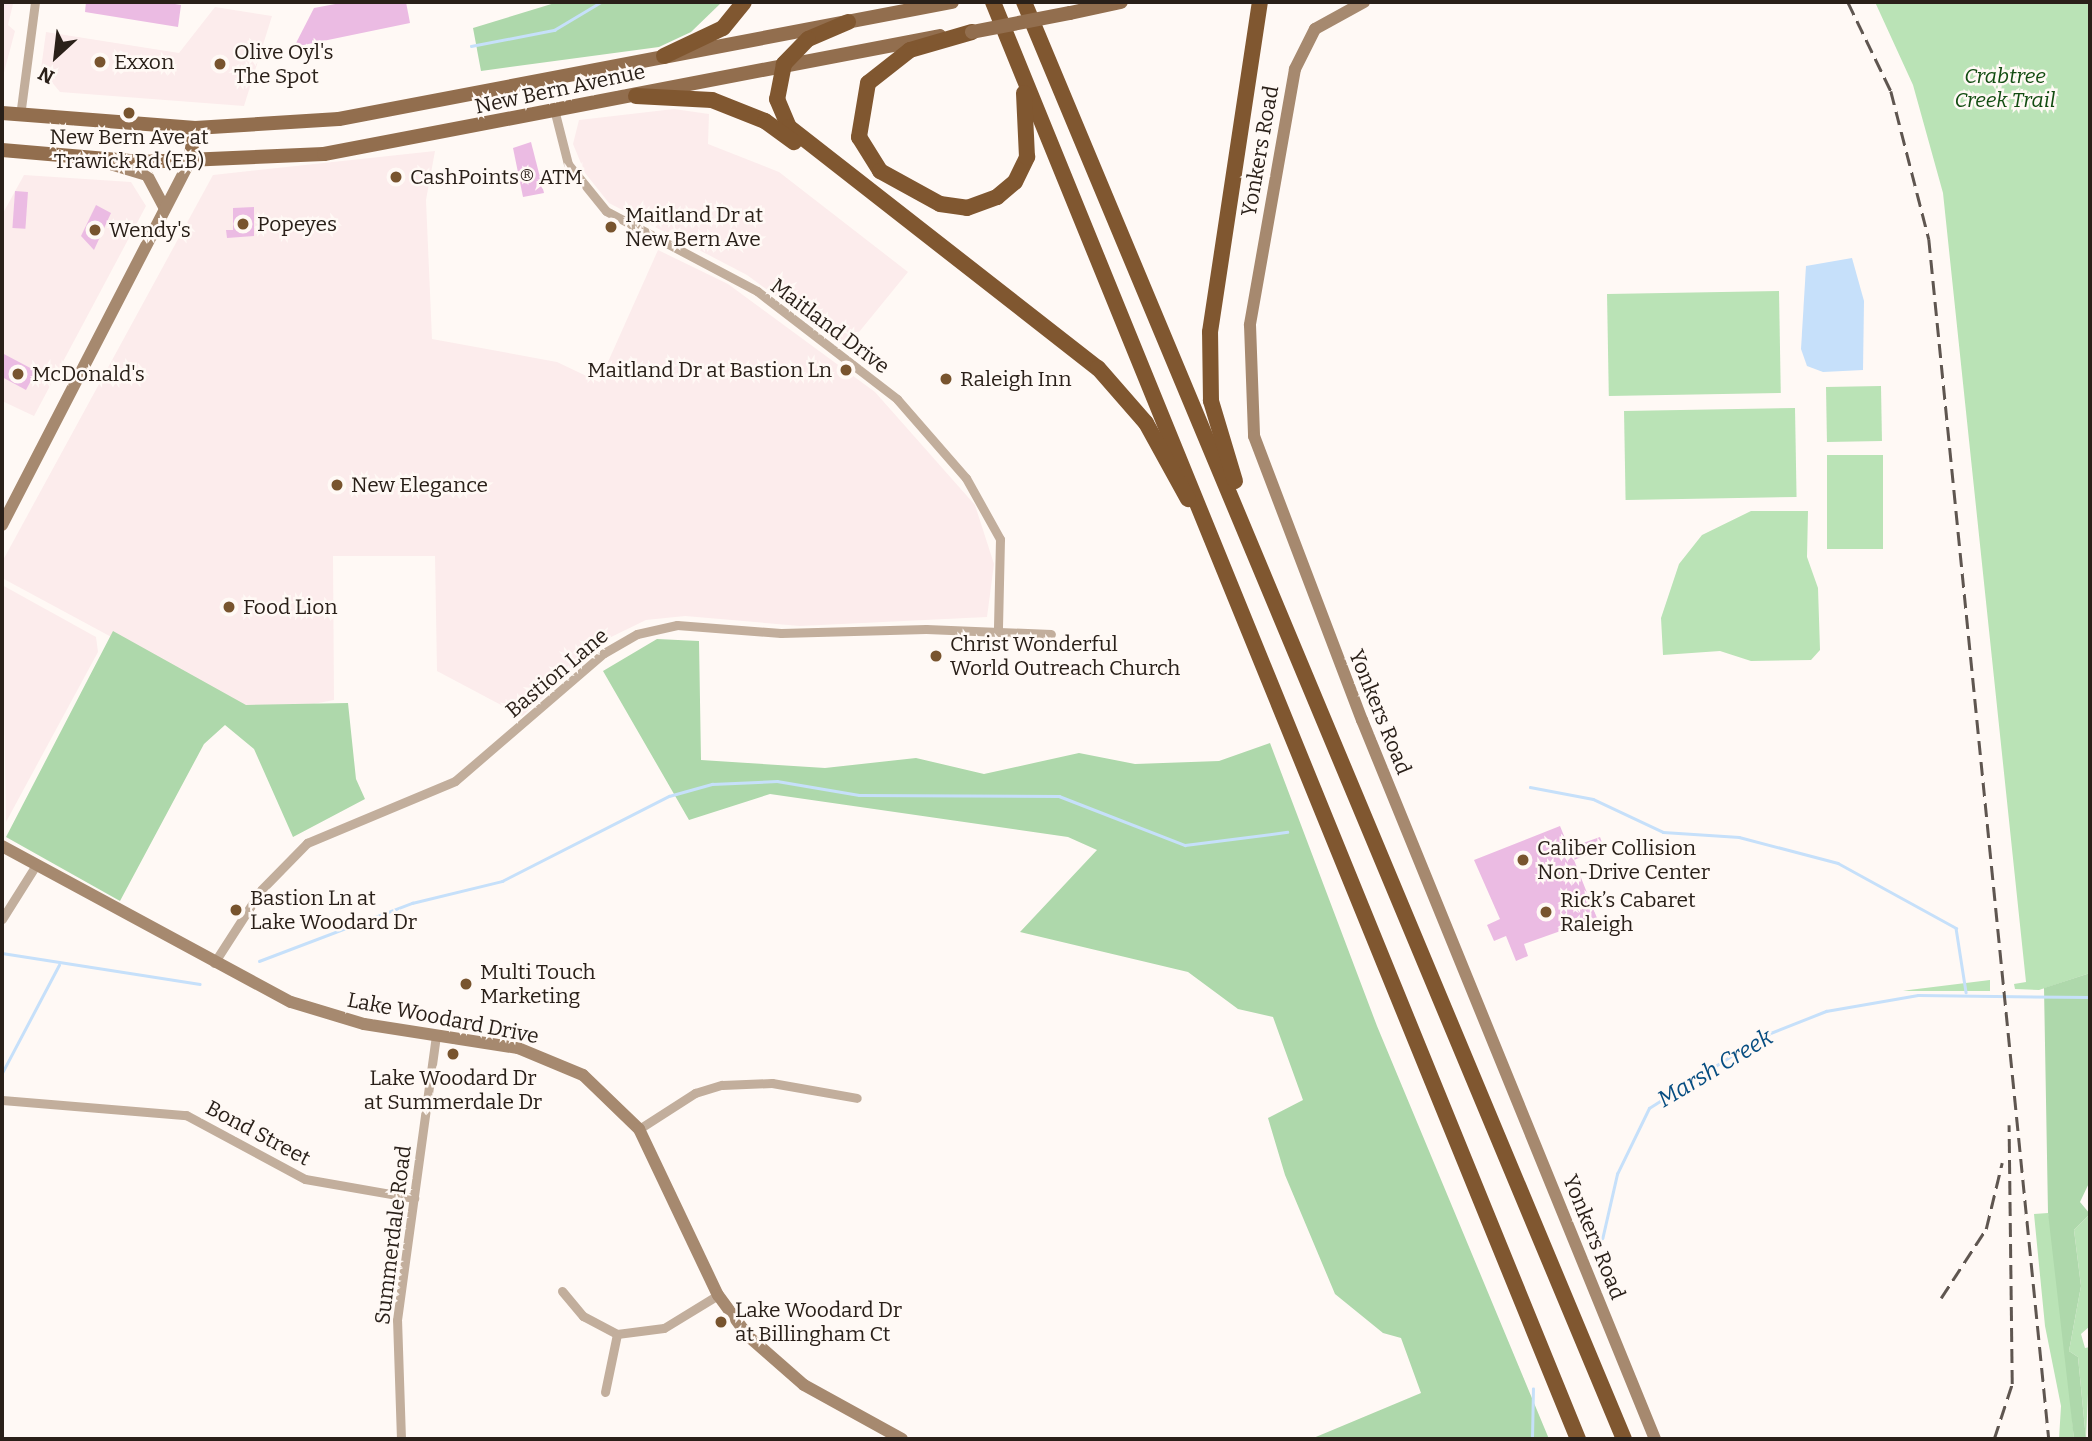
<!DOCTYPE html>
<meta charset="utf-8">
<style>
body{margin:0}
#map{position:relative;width:2092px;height:1441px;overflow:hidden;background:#fff9f5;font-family:Bitter,serif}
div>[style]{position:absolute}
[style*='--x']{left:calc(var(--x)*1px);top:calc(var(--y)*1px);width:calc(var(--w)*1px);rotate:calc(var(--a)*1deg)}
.commercial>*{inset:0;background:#fcecec}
.green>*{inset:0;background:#bae3b6;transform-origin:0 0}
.forest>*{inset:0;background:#aed8ab}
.water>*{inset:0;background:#c6e0fa}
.stream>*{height:2.5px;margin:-1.25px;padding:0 1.25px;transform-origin:1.25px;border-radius:1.25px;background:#c6e0fa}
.building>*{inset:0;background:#ebbbe3;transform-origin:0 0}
.street>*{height:9px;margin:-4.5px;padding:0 4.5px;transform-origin:4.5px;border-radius:4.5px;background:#c2ae9c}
.secondary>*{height:12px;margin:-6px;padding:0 6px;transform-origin:6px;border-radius:6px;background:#a6896f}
.primary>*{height:14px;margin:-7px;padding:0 7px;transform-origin:7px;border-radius:7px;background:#926e4e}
.highway>*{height:16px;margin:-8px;padding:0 8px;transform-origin:8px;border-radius:8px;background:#805730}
.rail>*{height:2.5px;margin-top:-1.25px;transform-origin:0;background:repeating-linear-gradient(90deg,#5f5650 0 14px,transparent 0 21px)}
.primary-bridge>*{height:14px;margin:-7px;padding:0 7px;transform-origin:7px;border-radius:7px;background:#926e4e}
.dots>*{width:19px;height:19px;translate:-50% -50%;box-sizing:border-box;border:4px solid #fff9f5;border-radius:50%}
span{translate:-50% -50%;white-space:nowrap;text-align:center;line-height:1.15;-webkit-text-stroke:5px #fff9f5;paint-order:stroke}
.poi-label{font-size:21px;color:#2a2019}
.left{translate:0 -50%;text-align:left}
.right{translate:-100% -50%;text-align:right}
.park-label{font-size:21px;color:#124c11;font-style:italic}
.street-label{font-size:21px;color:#2a2019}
.water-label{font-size:23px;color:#074d81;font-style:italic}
.frame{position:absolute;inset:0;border:4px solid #2a2019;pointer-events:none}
.north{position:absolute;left:21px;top:21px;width:70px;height:70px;-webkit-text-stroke:5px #fff9f5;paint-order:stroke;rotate:207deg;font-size:19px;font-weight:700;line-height:28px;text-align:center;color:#2a2019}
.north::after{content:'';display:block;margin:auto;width:24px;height:32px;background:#2a2019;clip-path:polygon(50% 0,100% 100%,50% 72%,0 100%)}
</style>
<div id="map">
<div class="commercial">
<i style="clip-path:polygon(2px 2px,13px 4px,8px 25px,15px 31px,2px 80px)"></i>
<i style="clip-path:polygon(215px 7px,272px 16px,244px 106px,60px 92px,41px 69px,46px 32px,179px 53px)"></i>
<i style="clip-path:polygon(674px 109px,709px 114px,708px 144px,779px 172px,908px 272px,846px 348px,747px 275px,609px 203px,585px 173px,573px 144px,579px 120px)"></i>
<i style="clip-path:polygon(435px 151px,426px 200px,432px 339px,557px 362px,599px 382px,658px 250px,728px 284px,875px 392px,975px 505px,994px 564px,987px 617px,800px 626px,685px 616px,646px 620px,607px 639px,522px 716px,437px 671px,435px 556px,333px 556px,334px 700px,256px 715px,2px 578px,2px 562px,213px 175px)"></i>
<i style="clip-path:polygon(24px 175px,131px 182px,146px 206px,34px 416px,2px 401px,2px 215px)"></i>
<i style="clip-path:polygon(2px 585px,96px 637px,98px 652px,6px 822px)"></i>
</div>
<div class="green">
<i style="clip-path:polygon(1875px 2px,2090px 2px,2090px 973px,2039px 990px,2015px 989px,2014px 984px,2026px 982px,1943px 193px,1913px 85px)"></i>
<i style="left:1779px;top:291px;width:102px;height:172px;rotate:89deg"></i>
<i style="left:1881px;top:386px;width:55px;height:55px;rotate:89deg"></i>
<i style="left:1795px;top:408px;width:89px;height:171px;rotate:89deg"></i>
<i style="left:1827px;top:455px;width:56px;height:94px"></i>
<i style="clip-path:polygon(1751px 511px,1808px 511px,1807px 557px,1818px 588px,1820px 650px,1811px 660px,1751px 661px,1720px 651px,1663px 655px,1661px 618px,1679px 564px,1702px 535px)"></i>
<i style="clip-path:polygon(1990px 980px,1990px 991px,1903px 991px,1909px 990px)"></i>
<i style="clip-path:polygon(2048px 1213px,2057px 1246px,2074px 1439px,2059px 1439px,2061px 1406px,2045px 1326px,2034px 1214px)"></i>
<i style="clip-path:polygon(2090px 1214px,2090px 1326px,2081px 1334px,2085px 1348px,2090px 1347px,2086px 1439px,2078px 1357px,2069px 1351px,2081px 1286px,2074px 1230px)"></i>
</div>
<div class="forest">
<i style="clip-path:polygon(558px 2px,722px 2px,691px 32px,659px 47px,481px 71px,473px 28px)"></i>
<i style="clip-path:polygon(113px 631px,246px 705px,348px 703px,356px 779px,365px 799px,293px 837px,254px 749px,225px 725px,204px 744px,120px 901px,6px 837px)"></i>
<i style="clip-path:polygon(657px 639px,699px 641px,701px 760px,825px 768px,916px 758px,984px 774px,1079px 753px,1135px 764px,1219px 761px,1270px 743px,1377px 1026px,1549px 1439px,1311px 1439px,1421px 1393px,1401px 1338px,1383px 1333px,1335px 1294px,1285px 1175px,1268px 1118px,1303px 1100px,1273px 1017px,1238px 1009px,1188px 972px,1020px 932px,1097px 850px,1068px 837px,770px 794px,689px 820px,603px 671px)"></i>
<i style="clip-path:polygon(2090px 973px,2090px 1181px,2080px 1202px,2090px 1214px,2074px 1230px,2081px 1286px,2069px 1351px,2078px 1357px,2086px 1439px,2074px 1439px,2048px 1213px,2044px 988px)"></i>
</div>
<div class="water">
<i style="clip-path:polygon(1852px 258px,1864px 301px,1863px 370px,1823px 372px,1807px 366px,1801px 349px,1806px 266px)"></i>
</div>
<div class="stream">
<i style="--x:471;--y:46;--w:85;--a:-10.9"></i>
<i style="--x:554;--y:30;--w:55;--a:-30.8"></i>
<i style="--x:1530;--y:787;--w:64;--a:10.8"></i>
<i style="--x:1593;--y:799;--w:77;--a:25.2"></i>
<i style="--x:1663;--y:832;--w:76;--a:3.8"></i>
<i style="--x:1739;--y:837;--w:102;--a:14.7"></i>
<i style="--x:1838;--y:863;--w:135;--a:28.8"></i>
<i style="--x:1956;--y:928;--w:65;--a:81.1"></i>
<i style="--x:2;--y:953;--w:200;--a:8.9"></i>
<i style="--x:259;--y:961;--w:164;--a:-20.8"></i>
<i style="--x:412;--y:903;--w:93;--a:-13.7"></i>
<i style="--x:502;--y:881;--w:187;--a:-27"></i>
<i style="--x:669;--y:796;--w:45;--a:-15.6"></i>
<i style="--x:712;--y:784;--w:65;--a:-2.6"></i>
<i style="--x:777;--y:781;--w:83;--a:9.7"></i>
<i style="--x:859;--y:795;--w:200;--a:0.3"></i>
<i style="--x:1059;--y:796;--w:135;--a:21.3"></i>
<i style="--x:1185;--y:845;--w:103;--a:-7.3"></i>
<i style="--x:2;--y:1073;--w:122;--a:-62.2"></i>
<i style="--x:1601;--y:1244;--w:72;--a:-77.1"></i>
<i style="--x:1617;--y:1174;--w:73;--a:-64.1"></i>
<i style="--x:1649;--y:1108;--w:135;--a:-32.3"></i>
<i style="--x:1763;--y:1036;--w:68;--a:-21.6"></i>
<i style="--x:1826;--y:1011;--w:93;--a:-9.9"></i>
<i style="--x:1918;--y:995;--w:172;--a:0.7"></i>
<i style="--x:1532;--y:1439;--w:50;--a:-88.9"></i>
</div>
<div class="building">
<i style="clip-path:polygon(86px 2px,163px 2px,181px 5px,178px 27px,85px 12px)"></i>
<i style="clip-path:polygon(346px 2px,406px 2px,410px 23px,294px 47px,314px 8px)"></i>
<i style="clip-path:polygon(531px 142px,544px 193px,523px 197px,513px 148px)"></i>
<i style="left:15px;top:191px;width:13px;height:37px;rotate:4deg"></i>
<i style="clip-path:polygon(96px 205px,111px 213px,94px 250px,81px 236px)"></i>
<i style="clip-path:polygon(254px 207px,254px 236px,227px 238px,226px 230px,233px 230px,233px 208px)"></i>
<i style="clip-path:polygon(2px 353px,36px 371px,26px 390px,2px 377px)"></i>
<i style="clip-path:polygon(1560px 826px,1569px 848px,1600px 837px,1604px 848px,1574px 860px,1597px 918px,1524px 944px,1528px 956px,1516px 961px,1506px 936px,1494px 941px,1487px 925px,1500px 919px,1474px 860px)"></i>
</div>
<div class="street">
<i style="--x:555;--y:113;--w:53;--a:75.7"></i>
<i style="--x:568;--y:164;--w:60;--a:51"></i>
<i style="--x:606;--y:211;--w:171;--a:27.9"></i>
<i style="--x:757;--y:291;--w:177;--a:37.6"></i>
<i style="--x:897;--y:399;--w:105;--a:48.9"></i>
<i style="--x:966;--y:478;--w:70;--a:60.9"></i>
<i style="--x:1000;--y:539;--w:90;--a:91.3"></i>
<i style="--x:20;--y:116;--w:115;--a:-82.5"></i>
<i style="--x:2;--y:919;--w:64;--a:-57.8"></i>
<i style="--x:214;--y:963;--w:87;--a:-57.2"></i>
<i style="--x:261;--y:890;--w:66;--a:-45.6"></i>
<i style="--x:307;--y:843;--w:160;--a:-22.7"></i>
<i style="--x:455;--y:781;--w:196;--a:-40.7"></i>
<i style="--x:604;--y:653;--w:38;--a:-30"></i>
<i style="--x:637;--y:634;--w:41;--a:-12.7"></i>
<i style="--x:677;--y:625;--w:104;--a:4.4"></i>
<i style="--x:781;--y:633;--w:145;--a:-1.6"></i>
<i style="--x:926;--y:629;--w:125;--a:2.3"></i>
<i style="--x:2;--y:1100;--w:185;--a:4.7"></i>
<i style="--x:186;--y:1115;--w:135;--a:28.3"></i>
<i style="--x:305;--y:1179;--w:111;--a:9.9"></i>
<i style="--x:639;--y:1129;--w:67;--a:-32.7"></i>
<i style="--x:695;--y:1093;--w:28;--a:-17"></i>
<i style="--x:722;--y:1085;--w:50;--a:-2.3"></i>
<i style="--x:772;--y:1083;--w:86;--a:10"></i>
<i style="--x:562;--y:1291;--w:33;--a:50"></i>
<i style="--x:583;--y:1316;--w:38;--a:28"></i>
<i style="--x:617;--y:1334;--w:47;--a:-7.3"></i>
<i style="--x:664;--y:1328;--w:63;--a:-31.4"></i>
<i style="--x:605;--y:1392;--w:59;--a:-78.3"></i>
<i style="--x:401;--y:1439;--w:119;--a:-91.9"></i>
<i style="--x:397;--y:1320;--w:287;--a:-82.2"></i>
</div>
<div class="secondary">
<i style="--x:1364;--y:2;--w:56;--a:151.1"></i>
<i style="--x:1315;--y:29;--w:45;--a:116.6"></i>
<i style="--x:1295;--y:69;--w:260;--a:100"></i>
<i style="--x:1250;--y:325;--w:111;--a:87.9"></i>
<i style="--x:1254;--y:436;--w:304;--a:69.2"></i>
<i style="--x:1362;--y:720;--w:776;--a:67.83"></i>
<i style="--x:97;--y:160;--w:52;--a:16.7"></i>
<i style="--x:147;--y:175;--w:38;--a:62"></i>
<i style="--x:2;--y:525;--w:410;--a:-62.7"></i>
<i style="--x:2;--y:846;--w:328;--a:28.4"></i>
<i style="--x:291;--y:1002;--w:76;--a:16.8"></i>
<i style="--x:364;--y:1024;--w:156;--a:8.9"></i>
<i style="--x:518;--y:1048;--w:70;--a:22.6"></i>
<i style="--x:583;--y:1075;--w:78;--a:44"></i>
<i style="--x:639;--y:1129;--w:184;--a:64.6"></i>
<i style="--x:718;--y:1295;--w:51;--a:53.8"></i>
<i style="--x:748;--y:1336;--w:74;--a:41.2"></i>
<i style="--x:804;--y:1385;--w:112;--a:28.9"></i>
</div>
<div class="primary">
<i style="--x:1070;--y:13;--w:52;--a:-12.2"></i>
<i style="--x:2;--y:113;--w:194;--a:4.4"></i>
<i style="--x:195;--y:128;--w:144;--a:-3.6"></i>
<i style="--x:339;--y:119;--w:624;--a:-10.81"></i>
<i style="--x:2;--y:150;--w:140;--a:4.9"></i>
<i style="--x:141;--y:162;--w:183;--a:-2.5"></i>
<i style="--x:324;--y:154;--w:627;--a:-10.84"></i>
<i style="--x:190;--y:161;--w:33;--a:-81"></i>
</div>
<div class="highway">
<i style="--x:993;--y:2;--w:1552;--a:67.85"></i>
<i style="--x:1024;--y:2;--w:1557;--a:67.34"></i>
<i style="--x:848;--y:22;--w:43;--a:157"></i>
<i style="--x:808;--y:39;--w:35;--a:134"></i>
<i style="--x:784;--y:64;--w:36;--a:101"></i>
<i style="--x:777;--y:99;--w:30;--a:67"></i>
<i style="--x:789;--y:127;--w:392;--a:38"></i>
<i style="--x:1098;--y:368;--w:73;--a:48.9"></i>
<i style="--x:1146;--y:423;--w:87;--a:61.1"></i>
<i style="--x:972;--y:32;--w:65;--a:163.8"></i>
<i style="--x:910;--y:50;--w:53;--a:141.8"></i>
<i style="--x:868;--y:83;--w:55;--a:99.5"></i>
<i style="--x:859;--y:137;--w:40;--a:58"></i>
<i style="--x:880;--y:171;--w:68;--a:28.8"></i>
<i style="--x:940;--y:204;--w:27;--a:8"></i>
<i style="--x:967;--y:208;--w:32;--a:-20"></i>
<i style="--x:997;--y:197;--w:23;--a:-40"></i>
<i style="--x:1015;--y:182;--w:28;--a:-64"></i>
<i style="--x:1027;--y:157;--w:64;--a:-92.7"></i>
<i style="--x:664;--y:56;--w:65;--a:-25.4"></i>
<i style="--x:723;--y:28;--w:33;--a:-51"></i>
<i style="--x:636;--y:96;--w:76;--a:3"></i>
<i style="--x:712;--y:100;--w:57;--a:21.6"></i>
<i style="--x:765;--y:121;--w:36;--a:36"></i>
<i style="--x:1235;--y:481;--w:84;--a:-106.7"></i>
<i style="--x:1211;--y:401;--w:69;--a:-90.8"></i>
<i style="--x:1210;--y:332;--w:334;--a:-81.4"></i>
</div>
<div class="rail">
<i style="--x:1848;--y:2;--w:99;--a:64.2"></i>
<i style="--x:1891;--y:91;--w:153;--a:75.6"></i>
<i style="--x:1929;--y:239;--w:1206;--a:84.29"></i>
<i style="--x:1941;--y:1298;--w:82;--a:-56.9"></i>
<i style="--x:1986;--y:1229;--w:68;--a:-76.4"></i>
<i style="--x:1994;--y:1439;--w:58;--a:-71.9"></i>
<i style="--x:2012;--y:1384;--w:259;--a:-90.7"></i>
</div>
<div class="primary-bridge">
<i style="--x:972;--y:32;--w:100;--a:-11"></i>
</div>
<div class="dots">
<i style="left:100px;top:62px;background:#78542e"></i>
<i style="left:220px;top:64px;background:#78542e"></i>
<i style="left:129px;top:113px;background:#78542e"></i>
<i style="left:396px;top:177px;background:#78542e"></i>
<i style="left:243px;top:224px;background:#78542e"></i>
<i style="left:611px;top:227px;background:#78542e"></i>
<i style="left:95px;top:230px;background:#78542e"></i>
<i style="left:846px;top:370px;background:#78542e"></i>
<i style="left:18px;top:374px;background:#78542e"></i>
<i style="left:946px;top:379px;background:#78542e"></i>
<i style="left:337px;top:485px;background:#78542e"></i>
<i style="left:229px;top:607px;background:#78542e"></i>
<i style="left:936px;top:656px;background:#78542e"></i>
<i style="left:1523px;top:860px;background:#78542e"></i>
<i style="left:236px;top:910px;background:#78542e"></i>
<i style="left:1546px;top:912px;background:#78542e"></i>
<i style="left:466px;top:984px;background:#78542e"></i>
<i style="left:453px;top:1054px;background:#78542e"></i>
<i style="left:721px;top:1322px;background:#78542e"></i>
</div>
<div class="poi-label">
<span class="left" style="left:234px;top:64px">Olive Oyl's<br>The Spot</span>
<span class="left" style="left:114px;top:62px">Exxon</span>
<span style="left:129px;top:149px">New Bern Ave at<br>Trawick Rd (EB)</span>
<span class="left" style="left:410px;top:177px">CashPoints® ATM</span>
<span class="left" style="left:625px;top:227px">Maitland Dr at<br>New Bern Ave</span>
<span class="left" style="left:257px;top:224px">Popeyes</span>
<span class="left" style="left:109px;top:230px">Wendy's</span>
<span class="right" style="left:832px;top:370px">Maitland Dr at Bastion Ln</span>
<span class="left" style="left:32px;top:374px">McDonald's</span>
<span class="left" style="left:960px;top:379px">Raleigh Inn</span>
<span class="left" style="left:351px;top:485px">New Elegance</span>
<span class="left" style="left:243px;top:607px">Food Lion</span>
<span class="left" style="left:950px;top:656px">Christ Wonderful<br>World Outreach Church</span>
<span class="left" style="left:1537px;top:860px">Caliber Collision<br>Non-Drive Center</span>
<span class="left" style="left:250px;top:910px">Bastion Ln at<br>Lake Woodard Dr</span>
<span class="left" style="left:1560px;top:912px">Rick’s Cabaret<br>Raleigh</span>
<span class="left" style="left:480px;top:984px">Multi Touch<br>Marketing</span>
<span style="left:453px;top:1090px">Lake Woodard Dr<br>at Summerdale Dr</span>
<span class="left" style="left:735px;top:1322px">Lake Woodard Dr<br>at Billingham Ct</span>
</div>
<div class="park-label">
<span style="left:2005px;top:88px">Crabtree<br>Creek Trail</span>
</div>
<div class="street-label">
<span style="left:560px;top:89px;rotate:-12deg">New Bern Avenue</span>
<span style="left:1260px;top:151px;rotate:-80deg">Yonkers Road</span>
<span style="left:830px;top:326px;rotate:37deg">Maitland Drive</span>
<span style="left:557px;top:673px;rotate:-40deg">Bastion Lane</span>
<span style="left:1380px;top:712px;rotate:68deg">Yonkers Road</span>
<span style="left:443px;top:1018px;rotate:11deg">Lake Woodard Drive</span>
<span style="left:258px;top:1133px;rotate:28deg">Bond Street</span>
<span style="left:393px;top:1235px;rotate:-83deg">Summerdale Road</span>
<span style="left:1594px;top:1237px;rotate:68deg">Yonkers Road</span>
</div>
<div class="water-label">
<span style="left:1715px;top:1068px;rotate:-31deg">Marsh Creek</span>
</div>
<div class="frame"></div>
<div class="north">N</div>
</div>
